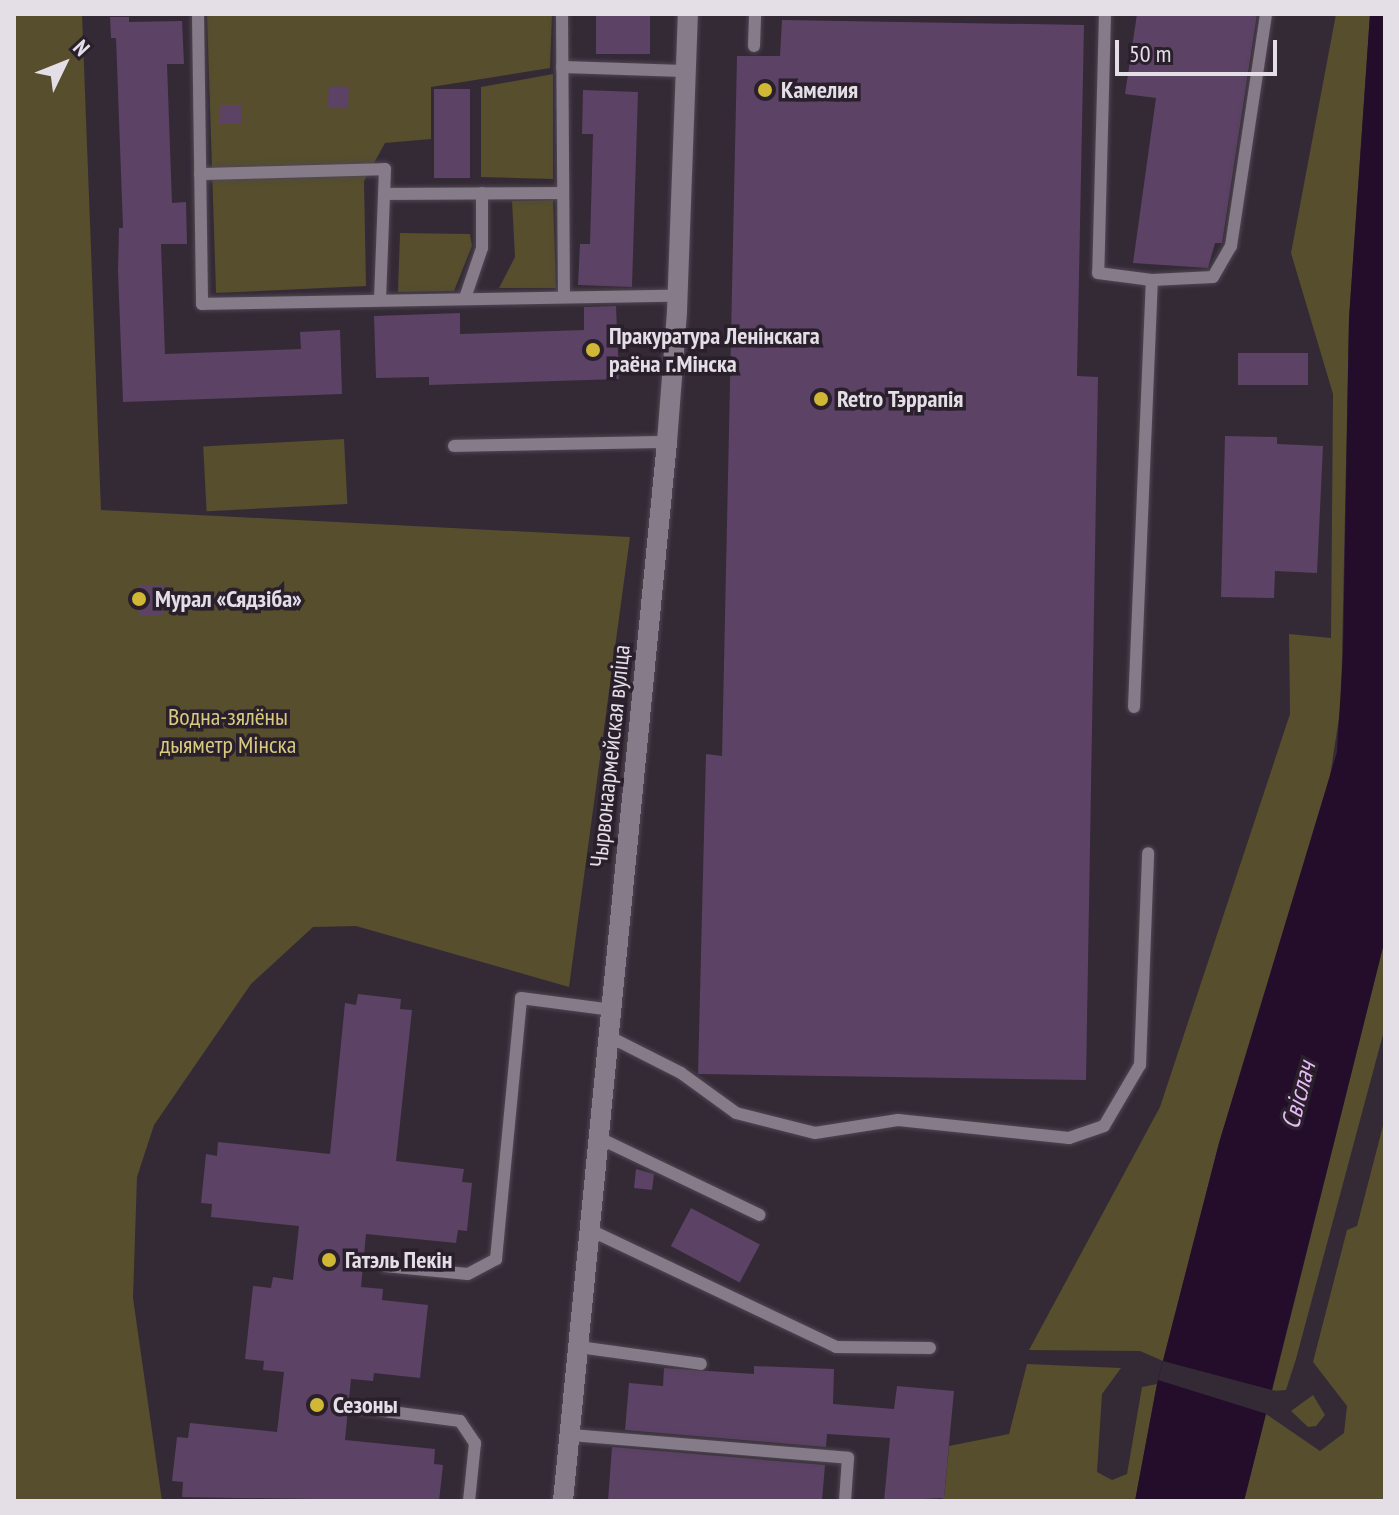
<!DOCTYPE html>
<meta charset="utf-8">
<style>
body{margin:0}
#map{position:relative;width:1399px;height:1515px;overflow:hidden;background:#332a36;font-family:"PT Sans Narrow",sans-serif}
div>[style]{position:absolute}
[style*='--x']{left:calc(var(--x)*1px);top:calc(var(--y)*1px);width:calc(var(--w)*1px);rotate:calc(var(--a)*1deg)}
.green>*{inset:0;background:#564e2d;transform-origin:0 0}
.water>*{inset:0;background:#240c2b}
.pier>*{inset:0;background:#332a36}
.building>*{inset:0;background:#5c4265;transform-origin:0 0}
.roads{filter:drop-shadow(0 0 2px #4f4751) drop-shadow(0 0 2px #4f4751)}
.service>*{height:12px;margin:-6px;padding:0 6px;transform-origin:6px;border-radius:6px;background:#867b89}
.minor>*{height:20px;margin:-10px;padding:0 10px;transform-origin:10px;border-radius:10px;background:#867b89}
.dots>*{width:22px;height:22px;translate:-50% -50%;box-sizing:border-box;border:4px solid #29202b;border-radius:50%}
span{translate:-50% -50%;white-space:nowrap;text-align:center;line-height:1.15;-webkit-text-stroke:7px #29202b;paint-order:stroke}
.poi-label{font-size:24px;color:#e4dee6;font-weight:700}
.left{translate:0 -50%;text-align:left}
.park-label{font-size:24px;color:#daca80}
.street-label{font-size:24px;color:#e4dee6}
.water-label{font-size:26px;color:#e7b9f6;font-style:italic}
.frame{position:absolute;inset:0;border:16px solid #e4dee6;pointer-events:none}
.north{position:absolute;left:24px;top:24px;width:80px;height:80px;-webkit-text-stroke:6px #29202b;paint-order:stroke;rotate:47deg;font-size:22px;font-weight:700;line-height:32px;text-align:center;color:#e4dee6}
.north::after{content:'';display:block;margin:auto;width:28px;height:36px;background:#e4dee6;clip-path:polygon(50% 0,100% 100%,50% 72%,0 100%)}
.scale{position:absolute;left:1115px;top:40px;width:162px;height:36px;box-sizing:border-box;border:4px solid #e4dee6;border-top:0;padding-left:10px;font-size:24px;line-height:28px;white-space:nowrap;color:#e4dee6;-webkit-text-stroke:6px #29202b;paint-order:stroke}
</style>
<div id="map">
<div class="green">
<i style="clip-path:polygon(14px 14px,82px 14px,101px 510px,630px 537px,569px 987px,356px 926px,313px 927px,251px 984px,154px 1125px,137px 1177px,133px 1298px,162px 1501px,14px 1501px)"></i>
<i style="clip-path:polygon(207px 14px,552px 14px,550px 68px,431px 87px,431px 139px,385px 143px,364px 181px,366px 286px,216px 293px)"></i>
<i style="clip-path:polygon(1336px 14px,1370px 14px,1349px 319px,1341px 705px,1327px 796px,1219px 1143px,1163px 1361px,1140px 1351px,1029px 1350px,1160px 1107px,1290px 714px,1289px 634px,1331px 638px,1333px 394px,1291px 253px)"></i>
<i style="clip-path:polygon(553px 74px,553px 179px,481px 177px,481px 87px)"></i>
<i style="clip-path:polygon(553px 200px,556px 288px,499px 288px,515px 257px,512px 201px)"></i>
<i style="clip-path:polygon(400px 233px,470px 234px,472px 246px,454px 291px,398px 292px)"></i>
<i style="left:344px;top:439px;width:65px;height:141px;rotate:87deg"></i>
<i style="clip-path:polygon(1385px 939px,1385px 1027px,1296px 1359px,1286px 1390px,1272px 1391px)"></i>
<i style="clip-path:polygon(1385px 1118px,1385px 1501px,1244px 1501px,1266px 1414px,1320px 1451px,1344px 1433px,1347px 1406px,1313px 1362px,1347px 1230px,1357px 1226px)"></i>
<i style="clip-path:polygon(1027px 1364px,1121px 1368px,1102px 1394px,1097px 1472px,1112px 1480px,1127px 1474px,1142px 1387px,1157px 1384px,1135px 1501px,935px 1501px,944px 1498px,949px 1446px,1009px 1434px)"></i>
<i style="clip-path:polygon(1313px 1395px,1325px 1415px,1316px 1426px,1308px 1427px,1291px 1411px)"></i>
</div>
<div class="water">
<i style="clip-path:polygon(1370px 14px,1385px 14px,1385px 939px,1244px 1501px,1135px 1501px,1157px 1384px,1219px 1143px,1337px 752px,1343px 654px,1349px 319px)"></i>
</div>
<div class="pier">
<i style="clip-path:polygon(1163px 1361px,1276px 1391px,1270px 1415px,1158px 1380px)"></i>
</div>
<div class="building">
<i style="left:596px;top:14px;width:54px;height:40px"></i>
<i style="clip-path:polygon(1137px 14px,1257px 14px,1222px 243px,1215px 243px,1208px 268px,1133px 263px,1156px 98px,1125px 94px)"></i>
<i style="clip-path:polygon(110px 17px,129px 17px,129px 22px,182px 21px,184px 64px,167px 64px,172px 203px,186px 202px,187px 244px,161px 244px,165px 354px,301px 349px,300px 332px,340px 330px,342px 394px,123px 402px,118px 271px,119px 228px,123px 228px,116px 38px,111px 38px)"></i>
<i style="clip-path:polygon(782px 20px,1084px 25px,1077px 376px,1098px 377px,1086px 1080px,698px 1074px,706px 754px,722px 756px,737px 56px,780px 56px)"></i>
<i style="left:329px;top:86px;width:20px;height:21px;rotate:3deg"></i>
<i style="left:434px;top:89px;width:36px;height:89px"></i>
<i style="clip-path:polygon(583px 90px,638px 92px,632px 287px,578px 285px,580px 244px,590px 244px,593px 134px,582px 134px)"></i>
<i style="left:219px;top:105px;width:22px;height:19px"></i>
<i style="clip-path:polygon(616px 306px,619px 379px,429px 385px,429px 377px,376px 378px,374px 316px,460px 313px,460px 334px,584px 330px,584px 307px)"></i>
<i style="left:1238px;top:353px;width:70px;height:32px"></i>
<i style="clip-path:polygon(1225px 436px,1277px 437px,1277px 444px,1323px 446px,1317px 573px,1275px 571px,1274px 598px,1221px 597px)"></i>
<i style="left:139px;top:585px;width:24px;height:30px"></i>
<i style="clip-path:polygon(358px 994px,401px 999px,400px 1009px,412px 1010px,396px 1161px,464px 1169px,462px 1182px,472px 1183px,467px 1231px,458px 1230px,456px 1243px,366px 1234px,361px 1287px,383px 1289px,382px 1300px,428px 1305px,424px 1341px,420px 1378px,374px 1373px,373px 1381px,351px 1379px,345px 1440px,435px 1449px,434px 1464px,443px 1465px,439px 1501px,182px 1497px,183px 1482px,172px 1481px,177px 1437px,188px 1438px,190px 1423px,277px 1432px,284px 1372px,263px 1370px,264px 1361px,245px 1359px,253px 1286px,271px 1288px,273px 1277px,293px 1280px,299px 1226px,211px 1217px,212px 1204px,201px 1203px,206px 1154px,217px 1156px,218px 1142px,330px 1154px,345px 1003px,356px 1005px)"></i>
<i style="clip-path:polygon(636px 1169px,654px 1174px,652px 1190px,634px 1188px)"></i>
<i style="left:691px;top:1208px;width:78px;height:43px;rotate:28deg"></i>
<i style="clip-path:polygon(754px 1366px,834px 1369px,833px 1404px,894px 1409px,897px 1386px,954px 1391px,944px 1498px,884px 1501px,890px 1438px,827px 1434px,826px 1447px,625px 1430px,629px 1383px,663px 1386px,664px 1368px,754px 1374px)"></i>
<i style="clip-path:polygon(612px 1447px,825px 1465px,822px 1501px,608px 1501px)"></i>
</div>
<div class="roads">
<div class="service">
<i style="--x:198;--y:14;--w:290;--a:89.2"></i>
<i style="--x:202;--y:304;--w:475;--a:-1"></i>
<i style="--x:562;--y:14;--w:282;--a:89.6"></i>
<i style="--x:1105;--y:14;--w:259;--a:91.5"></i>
<i style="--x:1098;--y:273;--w:54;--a:7.4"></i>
<i style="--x:754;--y:46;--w:32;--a:-88"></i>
<i style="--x:562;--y:67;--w:123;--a:1.9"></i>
<i style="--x:200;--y:174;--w:185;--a:-1.5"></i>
<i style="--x:385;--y:169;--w:130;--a:92.2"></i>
<i style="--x:384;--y:194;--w:179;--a:-0.3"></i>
<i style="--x:465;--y:298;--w:53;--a:-71.2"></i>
<i style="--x:482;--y:248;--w:55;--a:-90"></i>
<i style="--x:454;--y:446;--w:213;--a:-1.1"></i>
<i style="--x:1134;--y:707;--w:427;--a:-87.6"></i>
<i style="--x:1152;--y:280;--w:61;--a:-2.8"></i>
<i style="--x:1213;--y:277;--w:36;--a:-60"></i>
<i style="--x:1231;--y:246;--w:235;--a:-81.4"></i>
<i style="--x:610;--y:1037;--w:80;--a:26.9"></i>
<i style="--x:681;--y:1073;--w:68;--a:36"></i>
<i style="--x:736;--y:1113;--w:81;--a:14.2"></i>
<i style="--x:815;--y:1133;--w:84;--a:-8.9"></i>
<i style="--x:898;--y:1120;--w:172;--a:6"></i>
<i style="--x:1069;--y:1138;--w:37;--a:-19"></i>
<i style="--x:1104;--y:1126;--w:71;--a:-59.5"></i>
<i style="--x:1140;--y:1065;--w:212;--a:-87.8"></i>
<i style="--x:599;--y:1138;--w:178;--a:25.6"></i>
<i style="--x:590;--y:1230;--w:272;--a:25.4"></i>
<i style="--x:836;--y:1347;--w:94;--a:0.6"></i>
<i style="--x:385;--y:1266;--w:83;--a:5.5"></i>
<i style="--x:468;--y:1274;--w:32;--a:-28"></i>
<i style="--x:496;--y:1259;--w:262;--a:-84.5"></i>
<i style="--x:521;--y:998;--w:92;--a:7.5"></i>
<i style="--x:579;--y:1347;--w:123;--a:7.9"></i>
<i style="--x:361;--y:1408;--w:100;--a:7.5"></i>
<i style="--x:460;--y:1421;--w:27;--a:56"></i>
<i style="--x:475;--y:1443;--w:58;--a:95.9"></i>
<i style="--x:571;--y:1435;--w:278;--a:4.7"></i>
<i style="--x:848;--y:1458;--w:43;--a:94"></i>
</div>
<div class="minor">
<i style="--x:563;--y:1501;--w:1064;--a:-84.39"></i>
<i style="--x:667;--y:442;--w:131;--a:-85.6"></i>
<i style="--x:677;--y:311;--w:297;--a:-87.9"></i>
</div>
</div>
<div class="dots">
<i style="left:765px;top:90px;background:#d1b736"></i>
<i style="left:593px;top:350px;background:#d1b736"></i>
<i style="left:821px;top:399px;background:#d1b736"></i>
<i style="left:139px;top:599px;background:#d1b736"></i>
<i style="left:329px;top:1260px;background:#d1b736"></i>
<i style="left:317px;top:1405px;background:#d1b736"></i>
</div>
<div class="poi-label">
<span class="left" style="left:781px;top:90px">Камелия</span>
<span class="left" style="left:609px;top:350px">Пракуратура Ленінскага<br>раёна г.Мінска</span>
<span class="left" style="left:837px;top:399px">Retro Тэррапія</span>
<span class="left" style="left:155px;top:599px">Мурал «Сядзіба»</span>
<span class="left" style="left:345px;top:1260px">Гатэль Пекін</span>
<span class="left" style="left:333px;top:1405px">Сезоны</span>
</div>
<div class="park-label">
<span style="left:228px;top:731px">Водна-зялёны<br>дыяметр Мінска</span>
</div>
<div class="street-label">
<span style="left:610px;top:756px;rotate:-84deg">Чырвонаармейская вуліца</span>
</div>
<div class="water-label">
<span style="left:1298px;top:1095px;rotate:-75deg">Свіслач</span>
</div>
<div class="frame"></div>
<div class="north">N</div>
<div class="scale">50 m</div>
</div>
